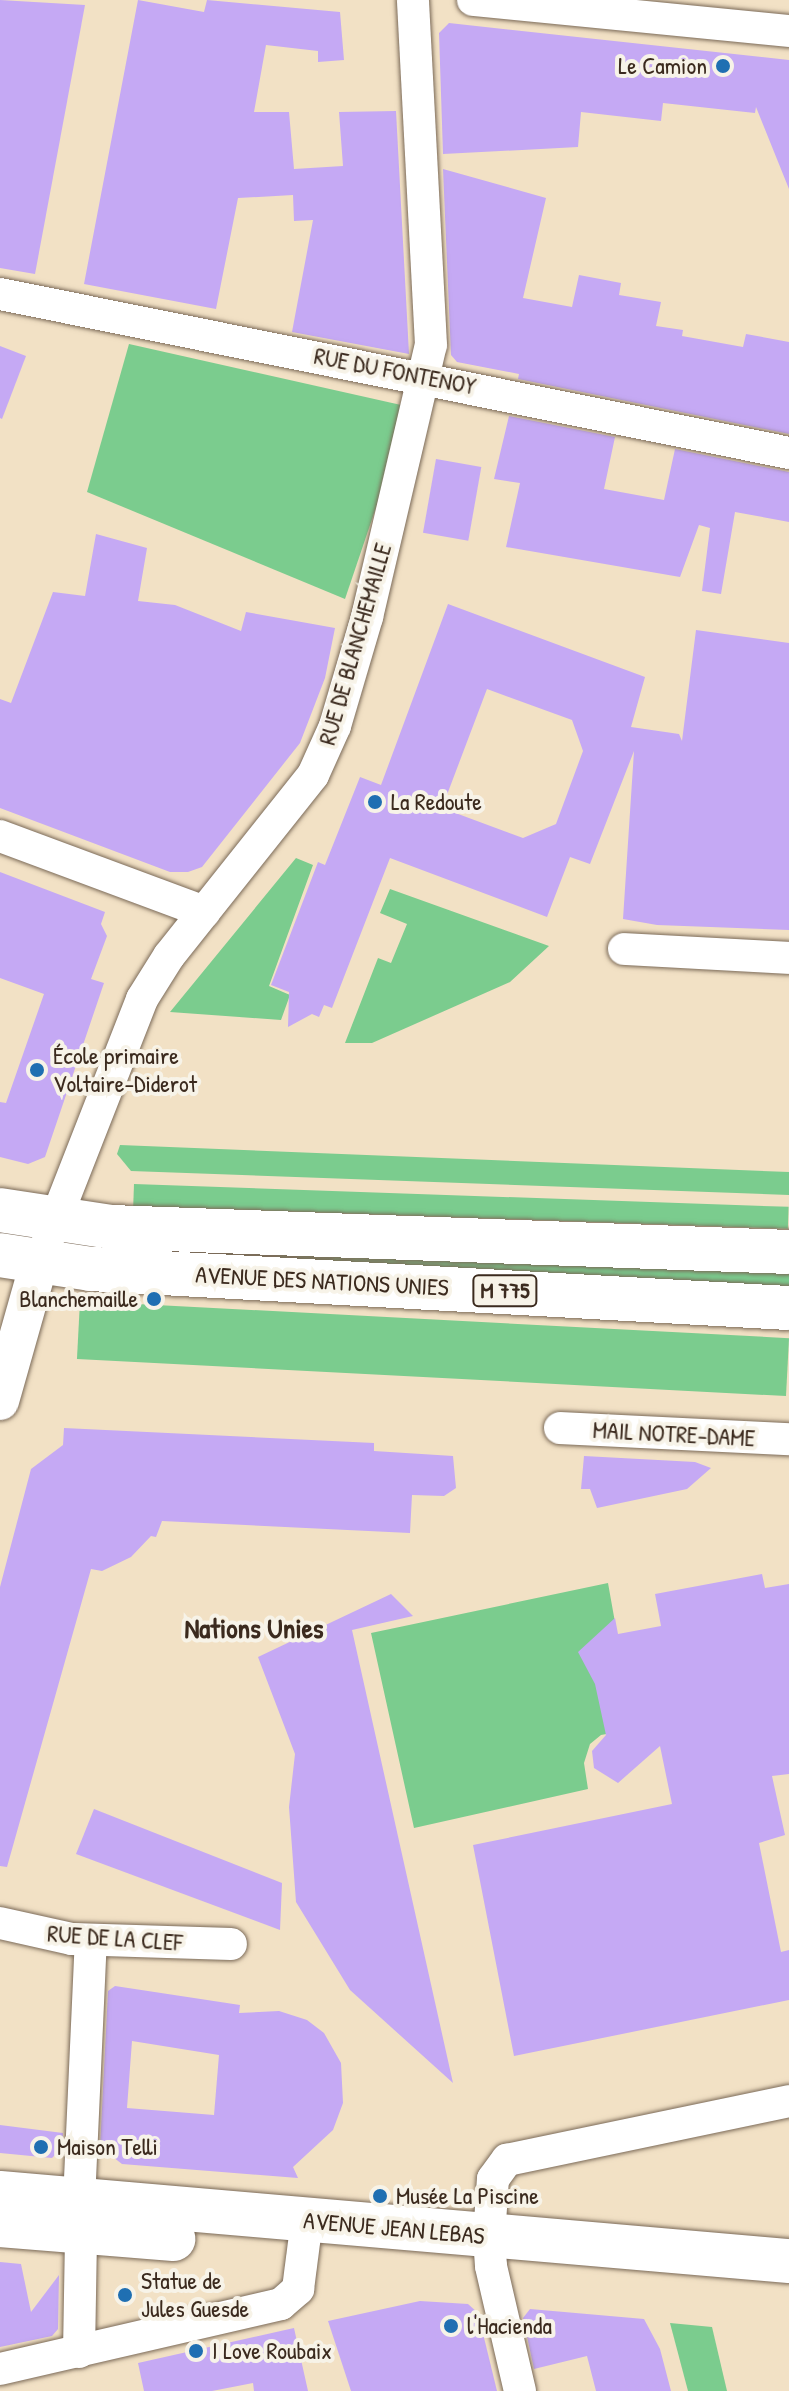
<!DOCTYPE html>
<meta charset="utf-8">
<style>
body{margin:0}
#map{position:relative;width:789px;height:2391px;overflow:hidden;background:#f2e1c5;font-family:"Patrick Hand",sans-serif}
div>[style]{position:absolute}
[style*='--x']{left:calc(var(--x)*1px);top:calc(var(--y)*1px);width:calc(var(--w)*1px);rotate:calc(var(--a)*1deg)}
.green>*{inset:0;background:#7bcc8e;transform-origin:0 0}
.building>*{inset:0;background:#c5a9f4;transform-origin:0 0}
.roads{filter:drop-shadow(0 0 2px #7b6a58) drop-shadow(0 0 2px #7b6a58)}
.minor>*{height:32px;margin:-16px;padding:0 16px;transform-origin:16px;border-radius:16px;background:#fff}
.tertiary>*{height:38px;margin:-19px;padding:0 19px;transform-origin:19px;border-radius:19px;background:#fff}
.secondary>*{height:44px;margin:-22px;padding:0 22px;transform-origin:22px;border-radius:22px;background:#fff}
.primary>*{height:44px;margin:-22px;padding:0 22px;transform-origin:22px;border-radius:22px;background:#fff}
.dots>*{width:22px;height:22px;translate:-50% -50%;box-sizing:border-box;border:4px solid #f7f3e8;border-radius:50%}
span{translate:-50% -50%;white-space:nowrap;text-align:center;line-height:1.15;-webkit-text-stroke:8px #f7f3e8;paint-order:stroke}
.shield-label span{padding:2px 6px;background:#f7f3e8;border:2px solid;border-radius:6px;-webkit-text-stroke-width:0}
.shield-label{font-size:22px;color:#3b2a1e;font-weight:700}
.poi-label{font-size:24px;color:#3b2a1e}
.right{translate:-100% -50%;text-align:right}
.left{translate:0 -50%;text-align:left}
.street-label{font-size:24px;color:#3b2a1e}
.quarter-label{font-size:28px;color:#3b2a1e;font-weight:700}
</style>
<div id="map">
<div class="green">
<i style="clip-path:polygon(129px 344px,410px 407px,345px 599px,87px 492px)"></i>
<i style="clip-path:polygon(296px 858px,313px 865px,269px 986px,290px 995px,281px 1020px,170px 1012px)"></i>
<i style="clip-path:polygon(390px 889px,549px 946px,510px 982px,372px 1043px,345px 1043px,378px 958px,391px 963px,407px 924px,380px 913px)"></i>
<i style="clip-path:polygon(120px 1145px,789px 1172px,789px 1195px,131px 1171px,117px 1154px)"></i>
<i style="left:134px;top:1184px;width:655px;height:22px;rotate:2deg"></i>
<i style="clip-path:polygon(102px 1240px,789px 1264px,789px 1293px,94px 1254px)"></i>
<i style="left:80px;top:1301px;width:710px;height:58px;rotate:3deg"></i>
<i style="clip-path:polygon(608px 1583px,634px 1729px,601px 1735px,590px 1744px,584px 1763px,588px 1789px,414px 1828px,371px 1633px)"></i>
<i style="clip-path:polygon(670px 2323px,712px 2327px,727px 2391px,688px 2391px)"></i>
</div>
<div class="building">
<i style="clip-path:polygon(0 0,85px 5px,35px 274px,0 268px)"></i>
<i style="clip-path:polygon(138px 0,204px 12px,207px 0,340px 12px,344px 60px,318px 62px,318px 51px,266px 45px,254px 112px,289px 112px,294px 169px,343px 166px,339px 112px,396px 111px,409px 354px,292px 332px,313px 220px,294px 221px,293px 195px,238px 198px,216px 309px,84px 284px)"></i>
<i style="clip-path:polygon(449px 23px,789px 60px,789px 189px,756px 107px,755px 113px,663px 103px,661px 121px,581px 112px,578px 147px,443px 154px,439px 33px)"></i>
<i style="clip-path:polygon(443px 169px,546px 198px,523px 298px,572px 307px,579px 275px,621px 283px,619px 295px,661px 302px,656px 326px,683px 330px,682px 336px,743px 347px,746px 334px,789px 342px,789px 434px,518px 379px,519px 374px,457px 362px,451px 355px)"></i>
<i style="clip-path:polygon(0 346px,26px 356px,2px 419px,0 418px)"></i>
<i style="clip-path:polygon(509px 416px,615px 437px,604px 489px,664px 500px,675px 449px,789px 472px,789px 522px,735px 512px,721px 594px,702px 591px,710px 528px,699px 525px,680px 577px,506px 547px,520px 483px,494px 479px)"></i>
<i style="left:436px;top:459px;width:46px;height:75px;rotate:10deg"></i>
<i style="clip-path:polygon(96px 534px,147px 548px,138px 601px,175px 605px,241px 631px,246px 612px,335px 628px,325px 678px,300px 743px,202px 867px,188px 872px,170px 872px,0 808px,0 699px,11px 703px,53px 592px,85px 596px)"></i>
<i style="clip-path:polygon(evenodd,448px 604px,645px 677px,631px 727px,679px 734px,682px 741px,696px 630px,789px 643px,789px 930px,657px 925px,623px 919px,634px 751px,590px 864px,570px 857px,547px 917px,390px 858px,332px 1008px,324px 1005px,319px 1017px,312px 1014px,288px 1027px,289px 992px,271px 985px,318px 862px,325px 865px,360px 777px,381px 785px,448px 604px,487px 689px,572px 720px,583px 751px,556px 824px,523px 838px,442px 808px,487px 689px)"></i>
<i style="clip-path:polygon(0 872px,105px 912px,101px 924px,107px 936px,91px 979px,104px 983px,45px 1157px,28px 1164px,0 1157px,0 1102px,6px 1103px,44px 994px,0 978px)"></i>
<i style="clip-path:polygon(64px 1428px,374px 1443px,374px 1451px,453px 1456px,456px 1488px,444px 1496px,412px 1495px,410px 1533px,162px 1521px,156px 1537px,151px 1536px,131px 1557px,102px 1571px,91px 1569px,7px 1867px,0 1866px,0 1587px,31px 1469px,63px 1445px)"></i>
<i style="clip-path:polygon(584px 1456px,695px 1462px,711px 1468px,687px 1489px,597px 1508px,590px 1489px,581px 1489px)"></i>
<i style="clip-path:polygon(762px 1574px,765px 1588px,789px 1584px,789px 1774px,772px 1776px,785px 1835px,759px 1843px,781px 1952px,789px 1950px,789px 2000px,514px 2056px,473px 1845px,672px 1804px,660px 1746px,618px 1783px,594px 1768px,592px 1751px,606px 1735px,595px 1684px,578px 1652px,615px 1618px,618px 1634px,661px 1626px,655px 1594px)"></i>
<i style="clip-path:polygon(391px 1594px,413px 1616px,352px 1630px,453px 2083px,350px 1990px,296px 1902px,289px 1807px,295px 1754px,258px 1657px)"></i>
<i style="clip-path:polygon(94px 1809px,282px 1883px,280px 1930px,76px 1854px)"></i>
<i style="clip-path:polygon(evenodd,115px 1986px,240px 2005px,239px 2013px,279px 2011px,307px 2020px,324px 2033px,341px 2063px,343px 2103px,333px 2130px,293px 2167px,298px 2178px,122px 2164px,100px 2147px,108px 1991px,115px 1986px,132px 2041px,219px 2055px,214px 2115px,127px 2108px,132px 2041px)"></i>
<i style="clip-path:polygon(0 2125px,63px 2133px,62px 2148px,52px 2158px,0 2153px)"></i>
<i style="clip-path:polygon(0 2262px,21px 2264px,31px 2312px,59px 2275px,58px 2329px,52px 2336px,0 2347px)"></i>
<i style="clip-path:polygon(420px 2301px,468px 2304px,478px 2313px,497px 2391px,351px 2391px,328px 2321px)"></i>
<i style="clip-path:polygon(530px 2309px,644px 2319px,660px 2349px,671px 2391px,596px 2391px,587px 2356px,534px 2369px,523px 2318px)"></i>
<i style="clip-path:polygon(294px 2328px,308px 2391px,254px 2391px,253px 2383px,212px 2391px,144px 2391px,138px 2363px)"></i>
</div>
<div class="roads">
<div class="minor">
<i style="--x:473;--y:0;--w:318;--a:5.6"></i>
<i style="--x:0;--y:294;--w:805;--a:11.39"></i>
<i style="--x:0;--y:836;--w:218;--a:20.4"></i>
<i style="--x:624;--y:949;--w:165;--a:3.1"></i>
<i style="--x:48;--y:1239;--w:258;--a:-68.6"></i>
<i style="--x:142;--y:999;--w:51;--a:-57.9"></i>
<i style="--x:169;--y:956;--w:231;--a:-51.5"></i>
<i style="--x:313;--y:775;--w:54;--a:-65.8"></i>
<i style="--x:335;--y:726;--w:114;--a:-73.6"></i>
<i style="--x:367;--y:617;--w:279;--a:-76.8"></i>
<i style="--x:431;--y:345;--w:345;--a:-93"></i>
<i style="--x:560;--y:1428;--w:229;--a:2.8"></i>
<i style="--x:0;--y:1923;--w:74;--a:12.5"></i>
<i style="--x:72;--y:1939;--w:159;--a:1.8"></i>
<i style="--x:79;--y:2201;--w:260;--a:-87.4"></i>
<i style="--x:79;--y:2352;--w:120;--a:-89"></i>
<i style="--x:0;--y:2369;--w:288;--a:-13"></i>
<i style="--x:281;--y:2304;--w:23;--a:-41"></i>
<i style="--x:298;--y:2289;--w:70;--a:-82.6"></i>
<i style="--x:520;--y:2391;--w:128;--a:-103.1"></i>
<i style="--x:491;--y:2266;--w:29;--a:-94"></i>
<i style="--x:489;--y:2237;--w:58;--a:-86.1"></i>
<i style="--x:493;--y:2179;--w:24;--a:-54"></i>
<i style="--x:507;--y:2160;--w:288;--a:-11.8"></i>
</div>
<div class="tertiary">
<i style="--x:0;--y:1401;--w:143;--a:-74.2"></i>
</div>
<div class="secondary">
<i style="--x:0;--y:2193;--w:792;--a:4.93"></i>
<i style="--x:0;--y:2225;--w:174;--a:4.6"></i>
</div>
<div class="primary">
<i style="--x:0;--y:1210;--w:112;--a:8.7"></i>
<i style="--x:111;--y:1227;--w:678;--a:2.11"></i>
<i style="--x:0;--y:1255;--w:92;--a:8.7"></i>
<i style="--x:91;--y:1269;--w:699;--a:3.2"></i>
</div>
</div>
<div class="dots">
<i style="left:723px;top:66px;background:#1f6fb2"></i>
<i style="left:375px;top:802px;background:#1f6fb2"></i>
<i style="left:37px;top:1070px;background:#1f6fb2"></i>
<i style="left:154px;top:1299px;background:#1f6fb2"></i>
<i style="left:41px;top:2147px;background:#1f6fb2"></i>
<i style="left:380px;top:2196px;background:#1f6fb2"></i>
<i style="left:125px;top:2295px;background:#1f6fb2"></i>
<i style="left:451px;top:2326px;background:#1f6fb2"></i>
<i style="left:196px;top:2351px;background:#1f6fb2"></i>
</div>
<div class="shield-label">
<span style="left:505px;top:1291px">M 775</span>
</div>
<div class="poi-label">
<span class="right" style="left:707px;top:66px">Le Camion</span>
<span class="left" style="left:391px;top:802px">La Redoute</span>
<span class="left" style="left:53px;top:1070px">École primaire<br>Voltaire-Diderot</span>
<span class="right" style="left:138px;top:1299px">Blanchemaille</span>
<span class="left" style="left:57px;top:2147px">Maison Telli</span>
<span class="left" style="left:396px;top:2196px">Musée La Piscine</span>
<span class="left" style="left:141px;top:2295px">Statue de<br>Jules Guesde</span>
<span class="left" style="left:467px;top:2326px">l'Hacienda</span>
<span class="left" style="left:212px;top:2351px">I Love Roubaix</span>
</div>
<div class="street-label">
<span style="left:395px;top:371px;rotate:11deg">RUE DU FONTENOY</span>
<span style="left:355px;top:644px;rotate:-74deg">RUE DE BLANCHEMAILLE</span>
<span style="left:322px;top:1281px;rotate:3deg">AVENUE DES NATIONS UNIES</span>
<span style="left:674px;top:1434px;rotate:3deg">MAIL NOTRE-DAME</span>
<span style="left:115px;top:1938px;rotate:4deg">RUE DE LA CLEF</span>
<span style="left:394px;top:2228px;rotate:5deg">AVENUE JEAN LEBAS</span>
</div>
<div class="quarter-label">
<span style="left:254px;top:1628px">Nations Unies</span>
</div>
</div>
